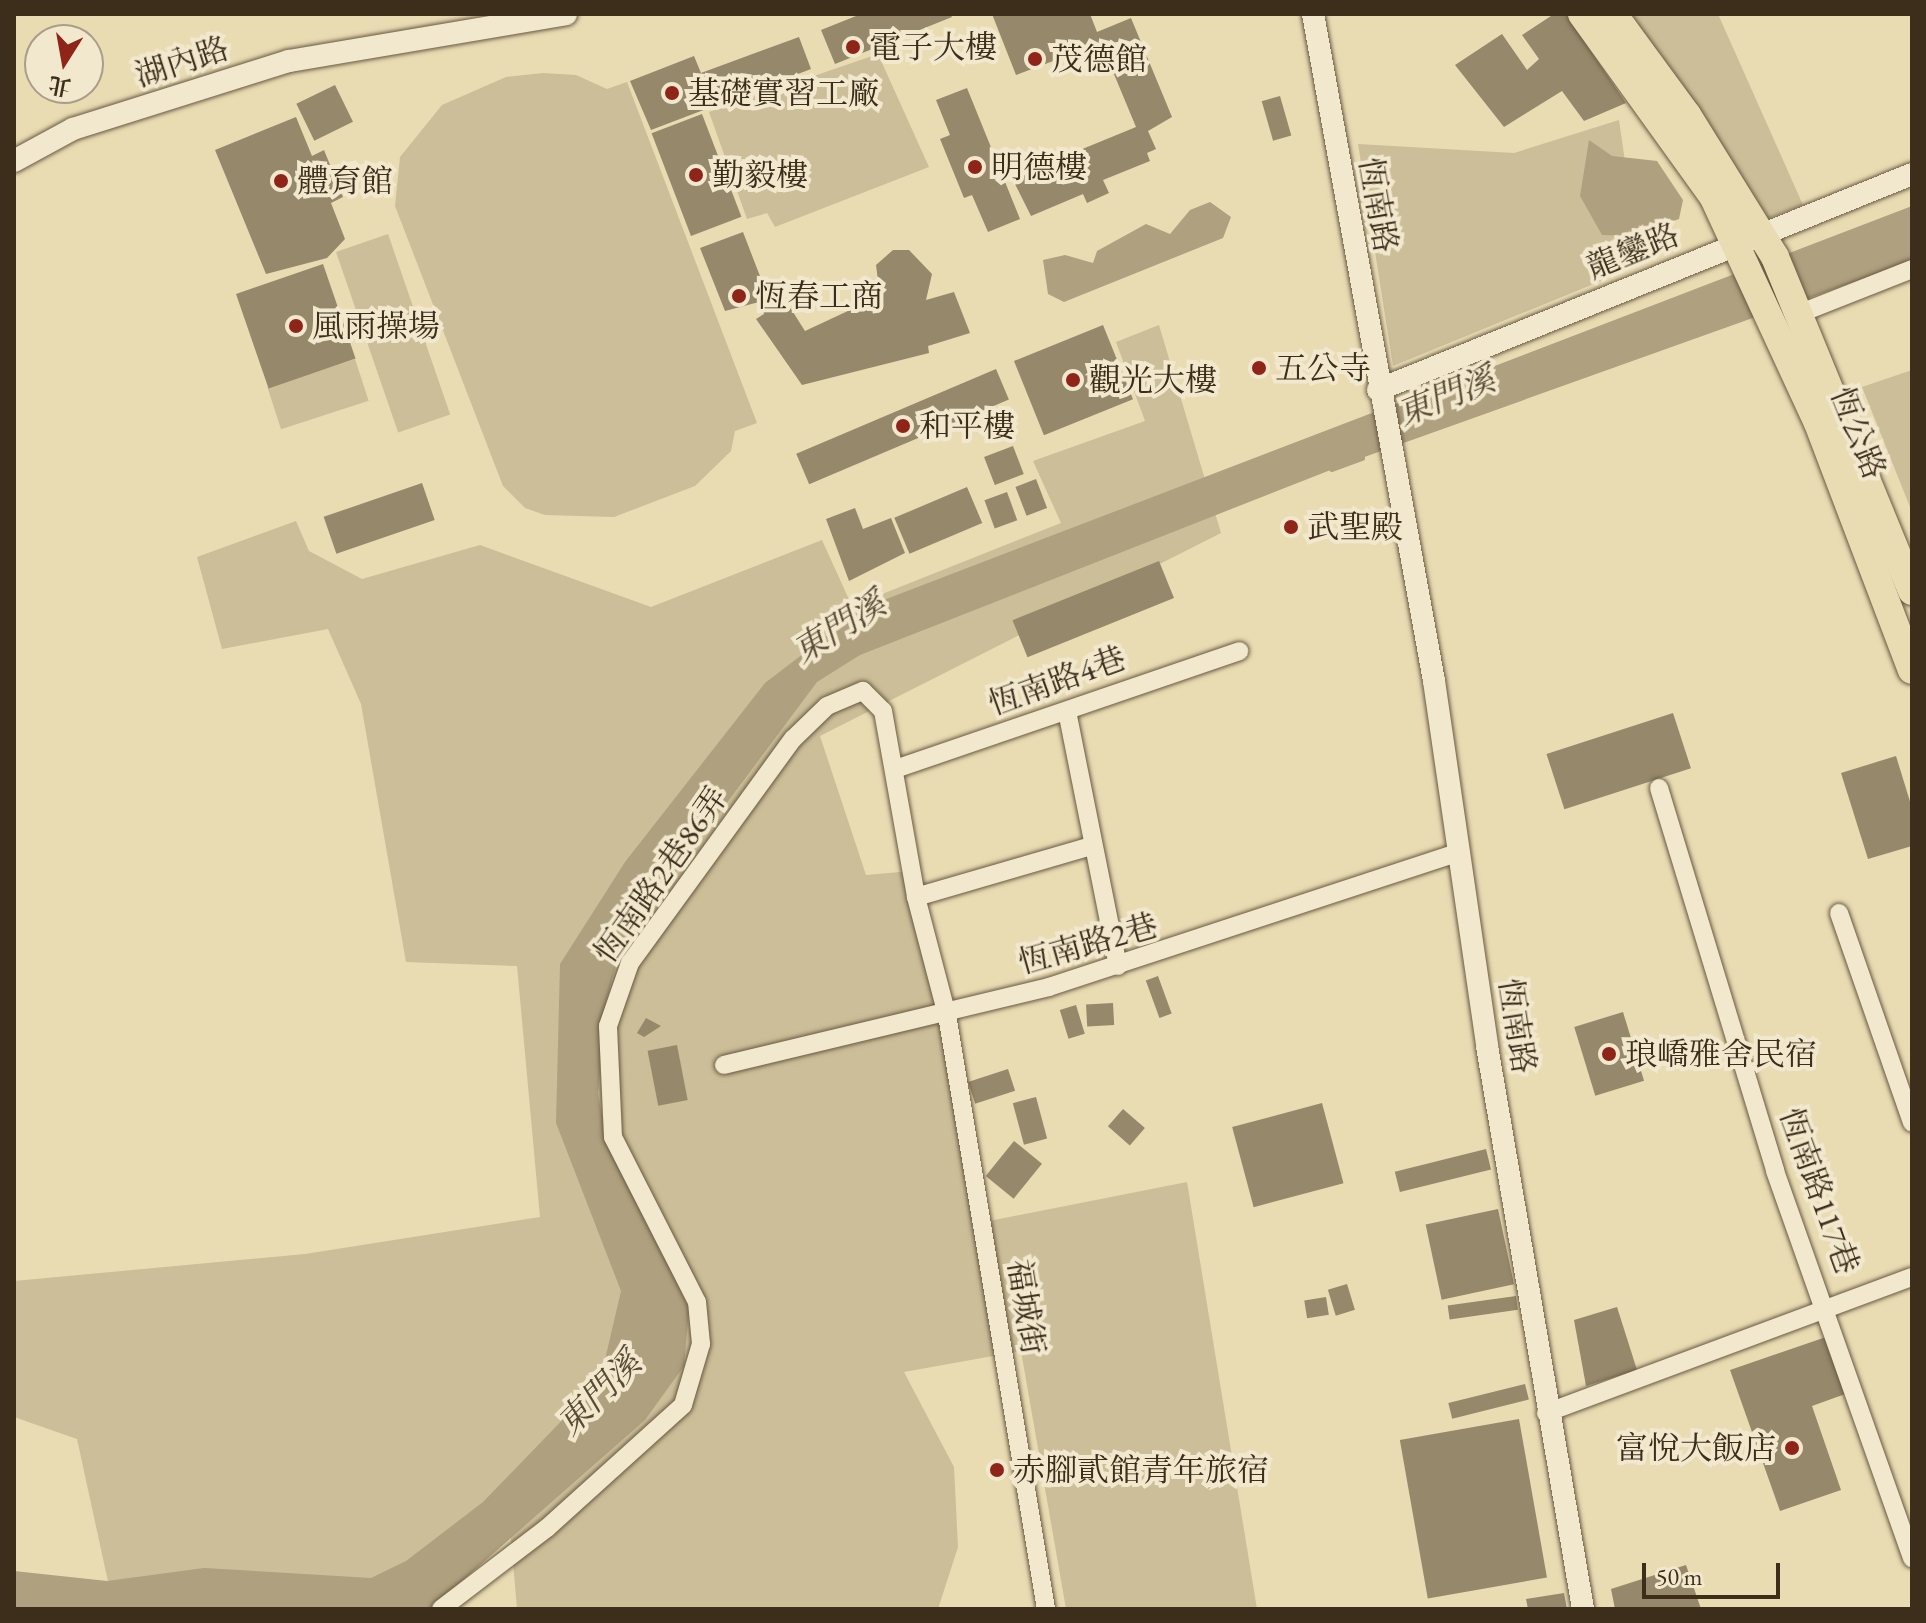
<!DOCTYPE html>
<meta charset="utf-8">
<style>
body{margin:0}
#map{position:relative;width:1926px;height:1623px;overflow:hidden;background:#e9dbb2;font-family:"EB Garamond","Noto Serif TC",serif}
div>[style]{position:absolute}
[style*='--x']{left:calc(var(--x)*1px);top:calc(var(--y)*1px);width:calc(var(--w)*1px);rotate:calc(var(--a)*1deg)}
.green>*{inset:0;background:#ccbe98;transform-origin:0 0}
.water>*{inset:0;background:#afa07f}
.stream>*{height:6px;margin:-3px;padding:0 3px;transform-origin:3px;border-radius:3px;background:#afa07f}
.building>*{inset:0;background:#96886a;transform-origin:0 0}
.roads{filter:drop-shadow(0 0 2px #685942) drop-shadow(0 0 2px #685942)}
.minor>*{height:18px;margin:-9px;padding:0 9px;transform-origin:9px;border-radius:9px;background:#f1e8cd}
.tertiary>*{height:22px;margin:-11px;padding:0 11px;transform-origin:11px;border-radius:11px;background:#f1e8cd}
.primary>*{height:28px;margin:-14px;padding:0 14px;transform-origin:14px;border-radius:14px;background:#e9dbb2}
.dots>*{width:22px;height:22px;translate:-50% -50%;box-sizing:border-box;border:4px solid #f1e8cd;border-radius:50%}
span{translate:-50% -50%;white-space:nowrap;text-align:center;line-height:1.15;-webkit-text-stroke:8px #f1e8cd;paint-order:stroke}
.poi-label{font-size:32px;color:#3d2e1c}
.left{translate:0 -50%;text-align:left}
.right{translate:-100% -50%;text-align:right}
.street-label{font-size:32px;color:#3d2e1c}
.water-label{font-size:34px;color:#5a4a35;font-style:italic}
.frame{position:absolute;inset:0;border:16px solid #3d2e1c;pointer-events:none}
.north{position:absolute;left:24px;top:24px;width:80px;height:80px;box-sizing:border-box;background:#f1e8cd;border:2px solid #a99e86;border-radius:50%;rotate:191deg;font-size:22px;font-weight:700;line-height:32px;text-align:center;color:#3d2e1c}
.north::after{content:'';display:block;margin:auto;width:28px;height:36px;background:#8f2418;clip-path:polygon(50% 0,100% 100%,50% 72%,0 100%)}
.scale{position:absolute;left:1642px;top:1563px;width:138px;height:36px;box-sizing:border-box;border:4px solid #3d2e1c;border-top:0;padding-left:10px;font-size:24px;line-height:28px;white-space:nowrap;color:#3d2e1c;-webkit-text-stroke:6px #f1e8cd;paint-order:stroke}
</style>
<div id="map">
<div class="green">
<i style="clip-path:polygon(1632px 14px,1718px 14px,1803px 205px,1766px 219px)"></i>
<i style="clip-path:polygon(878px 54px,929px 167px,775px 227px,767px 213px,747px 219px,709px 112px)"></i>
<i style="clip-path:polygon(543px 73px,576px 75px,607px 89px,627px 82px,757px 423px,735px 431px,731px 451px,695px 486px,614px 517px,545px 515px,525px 508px,503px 486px,395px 206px,400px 157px,442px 105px,506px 77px)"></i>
<i style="clip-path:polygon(1619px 120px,1640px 265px,1393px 366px,1358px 144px,1514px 153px)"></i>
<i style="left:388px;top:234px;width:191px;height:55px;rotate:71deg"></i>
<i style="clip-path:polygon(1159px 325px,1221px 533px,820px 736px,866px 875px,912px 871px,979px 1223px,1187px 1182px,1257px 1609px,1066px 1609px,1021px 1351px,904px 1372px,954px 1467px,958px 1547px,938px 1609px,517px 1609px,509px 1516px,435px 1581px,114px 1609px,77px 1439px,14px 1417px,14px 1281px,305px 1254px,540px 1217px,517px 966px,406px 962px,361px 704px,328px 629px,222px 649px,197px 557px,296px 521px,309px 551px,362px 579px,480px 545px,651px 607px,822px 540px,852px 606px,1061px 523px,1033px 461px,1145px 421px,1116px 342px)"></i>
<i style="left:355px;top:359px;width:44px;height:92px;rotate:72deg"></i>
<i style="clip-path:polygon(1912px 370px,1912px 512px,1862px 387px)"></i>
</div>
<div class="water">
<i style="clip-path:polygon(1589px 140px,1612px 156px,1657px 161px,1683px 200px,1679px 219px,1632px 236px,1602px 235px,1580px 196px)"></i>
<i style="clip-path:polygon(1210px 202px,1231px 217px,1223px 238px,1064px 302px,1048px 294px,1043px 260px,1065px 255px,1093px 263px,1097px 251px,1146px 224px,1170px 234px,1190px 210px)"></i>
<i style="clip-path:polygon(1912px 206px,1912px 261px,1356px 460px,860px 655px,817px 682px,641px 918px,618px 958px,606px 1002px,598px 1094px,603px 1121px,689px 1309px,684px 1366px,645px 1420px,430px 1609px,14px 1609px,14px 1571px,107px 1581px,204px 1568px,371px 1578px,406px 1561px,483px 1502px,600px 1381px,621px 1291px,556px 1123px,560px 964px,625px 862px,765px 683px,863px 608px)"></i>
</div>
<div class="stream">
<i style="--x:1332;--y:469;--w:32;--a:-20"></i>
</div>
<div class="building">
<i style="clip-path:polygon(861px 14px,950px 14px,952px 17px,835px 64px,821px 30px)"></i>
<i style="clip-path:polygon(992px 14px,1090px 14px,1097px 32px,1131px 18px,1172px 117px,1148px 131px,1156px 149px,1147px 153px,1150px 161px,1103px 180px,1109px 193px,1087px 203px,1083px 194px,1031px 216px,1012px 178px,1136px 127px,1101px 43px,1016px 75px)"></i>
<i style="clip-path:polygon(1554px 14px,1566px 14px,1626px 103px,1584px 121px,1562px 91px,1504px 127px,1455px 65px,1502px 34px,1527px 70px,1539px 59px,1522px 35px)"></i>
<i style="clip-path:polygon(799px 37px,811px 69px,651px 130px,630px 81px,694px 56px,701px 73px)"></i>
<i style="left:335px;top:85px;width:41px;height:43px;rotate:64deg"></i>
<i style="clip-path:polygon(967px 88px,1020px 219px,988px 232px,972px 195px,964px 198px,940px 139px,950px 135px,936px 100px)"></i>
<i style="left:1280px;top:96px;width:41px;height:19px;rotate:74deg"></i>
<i style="left:702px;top:114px;width:110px;height:54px;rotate:69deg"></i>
<i style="clip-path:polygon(296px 117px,312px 156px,324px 150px,343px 197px,331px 203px,345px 239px,327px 258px,266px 274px,215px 150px)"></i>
<i style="clip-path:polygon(743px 232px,768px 297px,779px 290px,805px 331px,880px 296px,876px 265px,893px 250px,909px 250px,932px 274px,926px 300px,954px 292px,970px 333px,928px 346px,929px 353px,802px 385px,756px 319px,764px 314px,759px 302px,725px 311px,700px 248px)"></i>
<i style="left:323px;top:264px;width:100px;height:92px;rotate:71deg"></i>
<i style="left:1103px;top:325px;width:80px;height:96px;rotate:68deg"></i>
<i style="left:996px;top:369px;width:33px;height:217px;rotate:67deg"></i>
<i style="left:1013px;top:446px;width:30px;height:31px;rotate:69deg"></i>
<i style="left:1036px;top:479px;width:31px;height:22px;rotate:69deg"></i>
<i style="left:422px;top:483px;width:39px;height:104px;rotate:71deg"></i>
<i style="left:967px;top:487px;width:39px;height:79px;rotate:67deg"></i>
<i style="left:1007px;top:492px;width:30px;height:24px;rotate:70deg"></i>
<i style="clip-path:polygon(855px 508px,863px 529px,891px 518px,905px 553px,849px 581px,826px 519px)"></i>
<i style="left:1159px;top:561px;width:40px;height:158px;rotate:68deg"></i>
<i style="left:1673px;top:713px;width:58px;height:133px;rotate:72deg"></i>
<i style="clip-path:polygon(1896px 756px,1912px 808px,1912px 846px,1868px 859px,1841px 773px)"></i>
<i style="left:1158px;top:976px;width:40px;height:13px;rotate:70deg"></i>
<i style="left:1113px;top:1003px;width:22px;height:27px;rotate:87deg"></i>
<i style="left:1076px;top:1005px;width:30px;height:17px;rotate:73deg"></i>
<i style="left:1623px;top:1012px;width:72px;height:51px;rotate:73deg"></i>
<i style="clip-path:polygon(646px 1018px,661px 1026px,644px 1037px,637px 1033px)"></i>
<i style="left:677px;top:1045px;width:56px;height:30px;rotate:79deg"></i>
<i style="left:1008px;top:1069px;width:23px;height:42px;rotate:72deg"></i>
<i style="left:1036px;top:1097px;width:43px;height:24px;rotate:75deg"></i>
<i style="left:1322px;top:1103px;width:83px;height:93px;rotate:75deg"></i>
<i style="left:1123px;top:1109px;width:29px;height:23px;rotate:41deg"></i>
<i style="left:1014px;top:1141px;width:36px;height:45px;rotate:39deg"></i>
<i style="left:1486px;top:1149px;width:21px;height:94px;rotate:76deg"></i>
<i style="left:1498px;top:1209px;width:77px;height:74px;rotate:78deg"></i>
<i style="left:1347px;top:1284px;width:27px;height:20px;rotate:73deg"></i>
<i style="left:1516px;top:1296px;width:14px;height:69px;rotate:82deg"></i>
<i style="left:1326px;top:1297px;width:18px;height:22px;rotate:81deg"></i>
<i style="clip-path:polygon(1617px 1307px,1637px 1370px,1586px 1386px,1574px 1320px)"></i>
<i style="clip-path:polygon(1829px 1336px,1848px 1393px,1812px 1406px,1841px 1490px,1780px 1511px,1730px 1370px)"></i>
<i style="left:1525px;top:1384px;width:16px;height:79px;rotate:76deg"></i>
<i style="left:1519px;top:1419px;width:161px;height:121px;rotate:80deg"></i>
<i style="clip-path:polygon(1686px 1565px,1701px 1609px,1615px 1609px,1611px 1589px)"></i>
<i style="clip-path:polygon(1564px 1593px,1567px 1609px,1528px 1609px,1526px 1599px)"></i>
</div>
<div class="roads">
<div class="minor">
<i style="--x:1798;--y:314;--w:123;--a:-21.5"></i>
<i style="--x:1067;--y:711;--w:260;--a:78.7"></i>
<i style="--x:895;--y:769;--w:364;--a:-18.9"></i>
<i style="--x:1659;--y:788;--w:400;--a:73.1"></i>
<i style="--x:1775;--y:1171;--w:411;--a:70.5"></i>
<i style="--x:916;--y:897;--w:183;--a:-16.2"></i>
<i style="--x:1839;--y:913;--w:222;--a:70.8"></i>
<i style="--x:724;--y:1065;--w:334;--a:-13.5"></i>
<i style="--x:1049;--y:987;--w:433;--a:-18.2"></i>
<i style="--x:1546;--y:1413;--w:390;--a:-20.4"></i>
<i style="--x:441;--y:1609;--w:133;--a:-37.4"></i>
<i style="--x:547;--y:1528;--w:183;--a:-42.1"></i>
<i style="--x:683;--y:1405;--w:64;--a:-73.6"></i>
<i style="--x:701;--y:1344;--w:42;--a:-95.4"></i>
<i style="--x:697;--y:1302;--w:185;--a:-117"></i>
<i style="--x:613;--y:1137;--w:111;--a:-92.6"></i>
<i style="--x:608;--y:1026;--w:67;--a:-70.8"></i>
<i style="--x:630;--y:963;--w:277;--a:-54"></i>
<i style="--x:793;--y:739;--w:47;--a:-44.1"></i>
<i style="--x:827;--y:706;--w:39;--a:-23"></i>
<i style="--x:863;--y:691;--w:28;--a:45"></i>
<i style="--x:883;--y:711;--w:189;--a:79.9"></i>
<i style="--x:916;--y:897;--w:122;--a:75.3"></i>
<i style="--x:947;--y:1015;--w:602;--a:80.54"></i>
</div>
<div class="tertiary">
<i style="--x:1313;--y:14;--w:678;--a:79.72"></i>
<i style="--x:1434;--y:681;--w:369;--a:81.7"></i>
<i style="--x:1487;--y:1046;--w:571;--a:80.32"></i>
<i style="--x:14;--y:161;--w:67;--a:-28.5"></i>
<i style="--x:73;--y:129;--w:226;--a:-17.5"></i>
<i style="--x:289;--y:61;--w:281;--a:-9.6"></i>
<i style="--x:1378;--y:390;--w:576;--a:-22.02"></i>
</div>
<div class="primary">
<i style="--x:1582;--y:14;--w:224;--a:54.3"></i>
<i style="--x:1713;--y:196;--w:250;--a:65.2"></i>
<i style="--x:1818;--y:423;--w:264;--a:69.2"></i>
<i style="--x:1613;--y:14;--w:125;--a:53.8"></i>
<i style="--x:1687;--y:115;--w:167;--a:58.2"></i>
<i style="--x:1775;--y:257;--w:361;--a:67.7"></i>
</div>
</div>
<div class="dots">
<i style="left:853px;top:47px;background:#8f2418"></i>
<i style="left:1035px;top:59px;background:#8f2418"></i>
<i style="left:672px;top:93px;background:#8f2418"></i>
<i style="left:975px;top:167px;background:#8f2418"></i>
<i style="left:696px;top:175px;background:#8f2418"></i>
<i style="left:281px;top:181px;background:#8f2418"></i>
<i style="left:739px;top:296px;background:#8f2418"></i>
<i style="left:296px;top:326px;background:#8f2418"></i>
<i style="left:1259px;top:368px;background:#8f2418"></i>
<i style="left:1073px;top:380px;background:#8f2418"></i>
<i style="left:903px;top:426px;background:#8f2418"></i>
<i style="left:1291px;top:527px;background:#8f2418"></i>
<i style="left:1609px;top:1054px;background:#8f2418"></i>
<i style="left:1792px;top:1448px;background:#8f2418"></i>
<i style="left:997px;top:1470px;background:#8f2418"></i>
</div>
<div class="poi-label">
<span class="left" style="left:869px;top:47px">電子大樓</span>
<span class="left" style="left:1051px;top:59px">茂德館</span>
<span class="left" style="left:688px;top:93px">基礎實習工廠</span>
<span class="left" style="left:991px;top:167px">明德樓</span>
<span class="left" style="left:712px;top:175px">勤毅樓</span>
<span class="left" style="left:297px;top:181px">體育館</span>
<span class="left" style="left:755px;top:296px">恆春工商</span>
<span class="left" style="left:312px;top:326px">風雨操場</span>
<span class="left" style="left:1275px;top:368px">五公寺</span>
<span class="left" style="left:1089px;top:380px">觀光大樓</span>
<span class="left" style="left:919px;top:426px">和平樓</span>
<span class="left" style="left:1307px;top:527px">武聖殿</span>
<span class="left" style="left:1625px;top:1054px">琅嶠雅舍民宿</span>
<span class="right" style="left:1776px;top:1448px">富悅大飯店</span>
<span class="left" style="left:1013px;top:1470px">赤腳貳館青年旅宿</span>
</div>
<div class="street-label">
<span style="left:182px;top:62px;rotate:-18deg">湖內路</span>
<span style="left:1378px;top:205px;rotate:80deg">恆南路</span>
<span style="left:1633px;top:251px;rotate:-22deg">龍鑾路</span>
<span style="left:1858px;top:433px;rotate:68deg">恆公路</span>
<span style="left:1057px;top:681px;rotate:-20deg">恆南路4巷</span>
<span style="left:661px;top:875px;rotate:-55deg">恆南路2巷86弄</span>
<span style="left:1088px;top:944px;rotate:-16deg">恆南路2巷</span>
<span style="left:1517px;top:1026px;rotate:81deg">恆南路</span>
<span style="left:1819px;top:1191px;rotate:70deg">恆南路117巷</span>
<span style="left:1026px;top:1307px;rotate:81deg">福城街</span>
</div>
<div class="water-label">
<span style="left:1446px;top:396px;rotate:-22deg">東門溪</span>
<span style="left:839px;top:627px;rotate:-32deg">東門溪</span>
<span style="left:599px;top:1393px;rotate:-45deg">東門溪</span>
</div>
<div class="frame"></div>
<div class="north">北</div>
<div class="scale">50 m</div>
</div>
